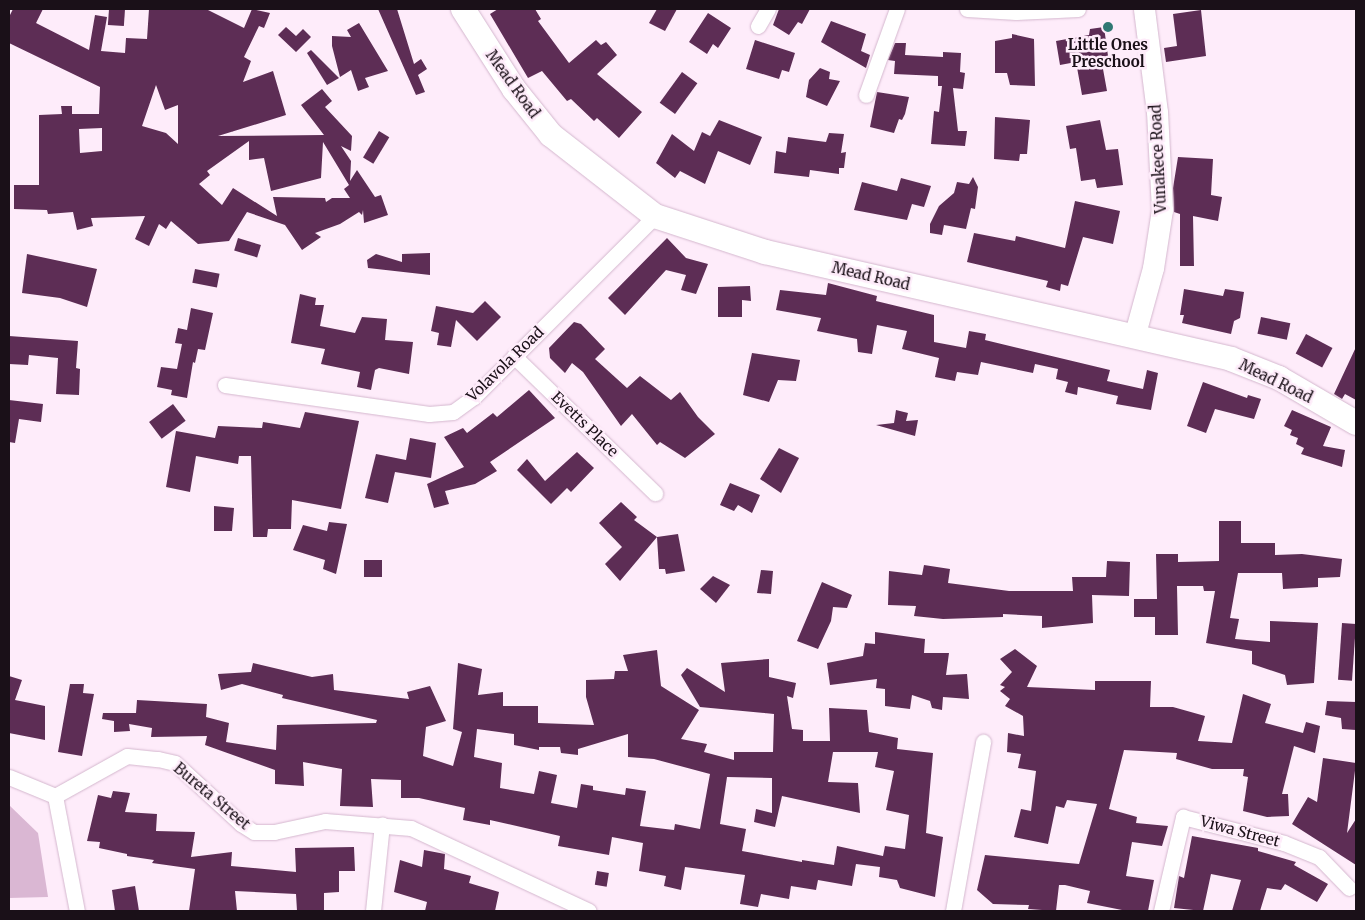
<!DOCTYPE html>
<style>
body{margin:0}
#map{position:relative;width:1365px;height:920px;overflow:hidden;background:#feecfa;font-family:Merriweather,serif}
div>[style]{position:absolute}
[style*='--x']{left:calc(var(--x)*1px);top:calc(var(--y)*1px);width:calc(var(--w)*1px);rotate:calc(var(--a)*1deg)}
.green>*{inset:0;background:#dab7d3}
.building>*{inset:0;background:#5d2d55;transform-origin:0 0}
.roads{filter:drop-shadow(0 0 1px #d4b7ce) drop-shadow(0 0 1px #d4b7ce)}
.minor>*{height:15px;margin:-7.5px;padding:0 7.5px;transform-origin:7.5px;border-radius:7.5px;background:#fff}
.secondary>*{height:21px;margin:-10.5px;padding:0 10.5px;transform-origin:10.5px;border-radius:10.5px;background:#fff}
.primary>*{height:24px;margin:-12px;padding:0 12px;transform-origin:12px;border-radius:12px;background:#fff}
.dots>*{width:14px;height:14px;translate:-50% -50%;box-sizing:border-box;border:2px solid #feecfa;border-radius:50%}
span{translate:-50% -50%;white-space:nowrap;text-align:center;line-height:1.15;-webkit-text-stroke:5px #feecfa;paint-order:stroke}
.poi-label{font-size:15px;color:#1a1018;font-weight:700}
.street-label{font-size:15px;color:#1a1018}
.frame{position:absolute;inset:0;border:10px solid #1a1018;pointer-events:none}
</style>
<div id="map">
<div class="green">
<i style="clip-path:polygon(9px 805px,38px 833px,48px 897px,9px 898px)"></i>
</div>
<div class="building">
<i style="clip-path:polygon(evenodd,13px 9px,43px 9px,36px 23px,89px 50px,95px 15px,107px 17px,101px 51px,125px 53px,126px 38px,147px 39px,149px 9px,206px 9px,244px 28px,252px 9px,270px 13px,264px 28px,259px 26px,244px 57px,251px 61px,243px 82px,273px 71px,286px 115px,218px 136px,324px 135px,301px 105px,322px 89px,332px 101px,325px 107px,352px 136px,351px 151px,341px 146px,351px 161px,350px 181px,357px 170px,375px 197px,381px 195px,388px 215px,364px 223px,363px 210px,362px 215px,359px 212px,340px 224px,315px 233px,321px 237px,302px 250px,285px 225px,247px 212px,229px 241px,198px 244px,171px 221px,166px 229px,159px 224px,149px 246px,135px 239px,145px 216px,91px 218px,93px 226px,77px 230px,73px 212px,48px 214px,47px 210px,14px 209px,14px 185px,39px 185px,39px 115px,62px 114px,61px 106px,72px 106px,72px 114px,99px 114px,100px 87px,9px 43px,9px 17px,13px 9px,156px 85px,165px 110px,178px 105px,178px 144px,166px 133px,142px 126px,156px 85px,13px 9px,102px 128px,102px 151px,80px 153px,79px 129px,102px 128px,13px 9px,249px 141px,249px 160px,264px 158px,271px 191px,321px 178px,323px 142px,349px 185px,344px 189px,350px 198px,332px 198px,326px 202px,325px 198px,273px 197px,277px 216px,233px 188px,222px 205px,199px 184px,210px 175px,207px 171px,249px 141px)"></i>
<i style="left:109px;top:9px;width:16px;height:16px;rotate:4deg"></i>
<i style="clip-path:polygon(378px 9px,397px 9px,414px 64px,421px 59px,427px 69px,418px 75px,425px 92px,416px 95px)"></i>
<i style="clip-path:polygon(498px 9px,535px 9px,541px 19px,538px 21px,569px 63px,596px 40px,601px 45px,606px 42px,617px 55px,597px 74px,642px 112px,619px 138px,597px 118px,594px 121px,571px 99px,567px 101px,542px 71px,528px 78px,490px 14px)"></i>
<i style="clip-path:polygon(657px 9px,677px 9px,665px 31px,649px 23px)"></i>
<i style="clip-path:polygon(779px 9px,810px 9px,802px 24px,798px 22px,789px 35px,773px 25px)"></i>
<i style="clip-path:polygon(1201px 10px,1206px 56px,1166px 62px,1164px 48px,1177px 46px,1173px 14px)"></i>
<i style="clip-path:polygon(708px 13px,731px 28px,718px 48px,713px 44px,707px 54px,689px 42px)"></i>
<i style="clip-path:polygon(831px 21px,866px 34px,861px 51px,870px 55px,866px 68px,821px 42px)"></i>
<i style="clip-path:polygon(359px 23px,388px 71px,365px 78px,369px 87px,358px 91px,351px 70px,340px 77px,332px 46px,332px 36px,351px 37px,347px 30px)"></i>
<i style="clip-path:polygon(286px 27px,296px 36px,303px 29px,311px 37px,296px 52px,278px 35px)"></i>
<i style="clip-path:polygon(1104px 27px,1108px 56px,1101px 58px,1107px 91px,1082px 95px,1076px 62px,1060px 65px,1056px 41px,1089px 35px,1090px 29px)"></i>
<i style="clip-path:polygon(1012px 34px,1034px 39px,1035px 86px,1010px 85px,1007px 73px,995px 73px,995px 41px,1012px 38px)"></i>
<i style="clip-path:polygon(755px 40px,795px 53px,789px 72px,782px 70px,779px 79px,746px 69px)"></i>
<i style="clip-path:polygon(895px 43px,906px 43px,905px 55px,943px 57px,943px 52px,961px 53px,960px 72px,965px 73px,963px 89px,953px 88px,958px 131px,967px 131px,965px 146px,931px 144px,934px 111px,939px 112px,942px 86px,938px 86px,938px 76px,894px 74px,895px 61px,888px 60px)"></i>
<i style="clip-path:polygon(311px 50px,339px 78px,327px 85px,307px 53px)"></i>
<i style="clip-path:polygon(820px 68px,830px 72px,829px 79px,840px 81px,827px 106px,806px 97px,809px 80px)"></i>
<i style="left:682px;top:72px;width:19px;height:38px;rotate:36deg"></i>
<i style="clip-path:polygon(877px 92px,909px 97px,905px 114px,902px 120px,899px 119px,894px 133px,870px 127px)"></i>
<i style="clip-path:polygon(995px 117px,1030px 120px,1027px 154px,1020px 154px,1019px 161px,994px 159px)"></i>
<i style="clip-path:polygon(719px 120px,762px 137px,750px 165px,718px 151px,705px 184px,680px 171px,675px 178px,656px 163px,672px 134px,694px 151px,702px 132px,710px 136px)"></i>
<i style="clip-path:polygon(1100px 120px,1106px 150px,1118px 149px,1123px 185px,1097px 188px,1095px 179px,1081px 181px,1076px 148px,1070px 149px,1066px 126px)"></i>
<i style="left:379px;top:131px;width:12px;height:31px;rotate:31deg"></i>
<i style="clip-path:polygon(829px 133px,844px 134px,841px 153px,846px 152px,844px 168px,839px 168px,839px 174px,810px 170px,809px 177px,774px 173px,776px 151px,786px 153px,788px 137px,826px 142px)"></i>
<i style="clip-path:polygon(1178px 157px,1213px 159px,1211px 195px,1222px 197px,1218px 221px,1193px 216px,1194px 266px,1180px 266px,1180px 214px,1174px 212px,1173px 188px)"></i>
<i style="clip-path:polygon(973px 177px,978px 187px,975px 209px,971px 208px,966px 229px,944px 225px,942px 235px,930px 233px,930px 224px,939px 206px,954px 193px,957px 182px,969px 184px)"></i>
<i style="clip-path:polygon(901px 178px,931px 186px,924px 207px,912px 204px,907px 220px,854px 210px,862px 182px,897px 191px)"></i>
<i style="clip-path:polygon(1075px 201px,1120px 211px,1113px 244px,1083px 237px,1068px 286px,1061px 284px,1060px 291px,1046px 287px,1048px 281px,967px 262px,974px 233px,1015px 241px,1016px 236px,1065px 248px)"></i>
<i style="left:238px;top:238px;width:24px;height:13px;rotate:17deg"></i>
<i style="clip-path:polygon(667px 238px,686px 258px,708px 264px,696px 294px,681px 290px,686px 275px,666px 270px,625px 315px,608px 298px)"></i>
<i style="clip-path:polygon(430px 253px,430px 275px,368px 268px,367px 260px,376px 254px,402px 262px,402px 254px)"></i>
<i style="clip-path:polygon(27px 254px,97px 269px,87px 307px,60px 298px,22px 293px)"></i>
<i style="left:195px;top:269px;width:25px;height:14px;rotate:11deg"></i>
<i style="clip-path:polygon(828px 283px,877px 296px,876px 301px,934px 315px,934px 342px,966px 348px,969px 331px,986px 334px,985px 340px,1110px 370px,1107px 381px,1143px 389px,1147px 370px,1158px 373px,1151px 410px,1116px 404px,1118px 396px,1078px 387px,1077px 395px,1065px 392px,1068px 382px,1056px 379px,1058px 369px,1035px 364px,1033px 373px,981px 362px,978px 375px,957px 372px,955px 381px,935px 377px,939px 358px,902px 349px,907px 331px,877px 325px,872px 354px,858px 352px,857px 339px,817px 331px,821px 318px,776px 310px,780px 290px,826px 295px)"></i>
<i style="clip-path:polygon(750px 286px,751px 301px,742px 300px,742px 317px,718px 317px,718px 287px)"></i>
<i style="clip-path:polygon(1184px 289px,1223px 296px,1225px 289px,1244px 292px,1240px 318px,1234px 321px,1231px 334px,1182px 323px,1184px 315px,1180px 315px)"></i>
<i style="clip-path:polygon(300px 294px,316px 298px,315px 305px,324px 305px,320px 326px,355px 333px,362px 317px,387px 319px,385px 340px,413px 342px,409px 374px,379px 368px,375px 370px,371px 390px,357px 387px,360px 372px,321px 364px,325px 349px,291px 343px)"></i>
<i style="clip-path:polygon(485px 301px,501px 317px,477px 341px,456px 320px,451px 347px,437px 345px,439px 333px,431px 331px,436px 306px,473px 313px)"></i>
<i style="clip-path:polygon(191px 308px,213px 313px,205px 350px,198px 349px,195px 363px,193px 362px,187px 398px,171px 395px,172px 390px,157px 387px,161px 367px,177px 369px,182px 344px,175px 343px,178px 328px,187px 330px)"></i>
<i style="left:1261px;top:317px;width:30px;height:17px;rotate:12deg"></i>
<i style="clip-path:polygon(574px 322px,581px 324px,605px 349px,595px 359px,627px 388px,640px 376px,671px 400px,680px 392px,698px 417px,715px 434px,685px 458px,660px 442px,657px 445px,632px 414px,621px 426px,583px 372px,572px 363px,565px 373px,550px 358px,549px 348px)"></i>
<i style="left:1306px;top:334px;width:30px;height:22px;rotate:28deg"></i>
<i style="clip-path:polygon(9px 336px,78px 341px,76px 368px,80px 369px,79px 395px,56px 394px,58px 358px,29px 355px,28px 365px,9px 364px)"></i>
<i style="clip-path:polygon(1356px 347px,1356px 400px,1345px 394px,1342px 399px,1334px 394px)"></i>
<i style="clip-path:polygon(752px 353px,800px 360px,796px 381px,778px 380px,769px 402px,743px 395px)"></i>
<i style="clip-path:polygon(1203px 382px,1247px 398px,1248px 395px,1261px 399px,1254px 419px,1215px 409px,1206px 433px,1187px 426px)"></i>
<i style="clip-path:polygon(529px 390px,555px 418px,490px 462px,497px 471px,475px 484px,445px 491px,449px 504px,434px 508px,427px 484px,464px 467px,444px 437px,463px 428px,467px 433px,493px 413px,497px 417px)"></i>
<i style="clip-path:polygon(9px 400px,43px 404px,41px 422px,19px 419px,15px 443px,9px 442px)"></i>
<i style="left:173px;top:404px;width:21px;height:30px;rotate:53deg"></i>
<i style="clip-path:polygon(896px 410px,908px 413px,906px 421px,918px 420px,915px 436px,876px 425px,894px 423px)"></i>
<i style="clip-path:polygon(1292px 410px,1331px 427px,1323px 446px,1345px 450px,1342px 467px,1301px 454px,1304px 448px,1296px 444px,1298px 438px,1290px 435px,1292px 430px,1284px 426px)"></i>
<i style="clip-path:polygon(305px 412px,359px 421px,341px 509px,292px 500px,291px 529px,268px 529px,267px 537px,253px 537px,251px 456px,239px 456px,238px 464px,196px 456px,190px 492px,166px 487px,176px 431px,215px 438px,218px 426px,262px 428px,263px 422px,300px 428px)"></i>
<i style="clip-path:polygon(410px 438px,436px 443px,431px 478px,395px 472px,388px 503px,365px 498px,376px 454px,406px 460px)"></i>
<i style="clip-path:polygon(779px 448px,799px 458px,781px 493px,760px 479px)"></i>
<i style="clip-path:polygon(577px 452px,594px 468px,571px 492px,567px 488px,551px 504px,517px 470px,527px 459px,545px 481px)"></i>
<i style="clip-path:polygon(730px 483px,760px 495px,752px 513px,738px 505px,734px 511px,720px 505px)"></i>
<i style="clip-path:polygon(621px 502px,637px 517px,634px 520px,657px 537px,678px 534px,685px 571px,666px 574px,665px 569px,659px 569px,657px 537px,620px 581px,605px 564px,622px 547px,599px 523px)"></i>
<i style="clip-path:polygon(214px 506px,234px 508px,232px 531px,214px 531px)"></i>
<i style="clip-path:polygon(1219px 521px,1241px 521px,1241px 543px,1275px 543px,1275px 555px,1302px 554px,1342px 559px,1340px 577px,1318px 578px,1318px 587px,1283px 589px,1282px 573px,1238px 573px,1230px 618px,1239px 619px,1235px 639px,1270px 642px,1270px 621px,1318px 623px,1314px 683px,1287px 685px,1285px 675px,1252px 664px,1252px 651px,1206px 643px,1215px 591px,1204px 591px,1203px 586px,1177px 586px,1178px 635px,1155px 635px,1155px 617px,1134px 617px,1134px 599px,1157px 599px,1156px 554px,1178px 554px,1178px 562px,1219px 561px)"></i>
<i style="clip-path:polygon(329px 522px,347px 524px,336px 574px,323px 569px,325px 560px,293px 550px,303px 525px,327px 531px)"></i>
<i style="left:364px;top:560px;width:18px;height:17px"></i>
<i style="clip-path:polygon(1107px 561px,1130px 562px,1129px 596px,1092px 595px,1093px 623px,1042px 628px,1042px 616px,1003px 614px,1003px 617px,943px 619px,914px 616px,916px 606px,888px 605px,889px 571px,922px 575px,924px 565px,950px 569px,948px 583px,1009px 591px,1073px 591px,1072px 577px,1106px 577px)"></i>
<i style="clip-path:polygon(761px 570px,773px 571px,771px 594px,757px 593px)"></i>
<i style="clip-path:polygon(713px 576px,730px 585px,716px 603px,700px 589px)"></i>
<i style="clip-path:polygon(822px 582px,852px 595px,847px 608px,833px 607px,831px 621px,818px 649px,797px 641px)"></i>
<i style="left:1342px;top:623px;width:14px;height:57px;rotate:4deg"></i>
<i style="clip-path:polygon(875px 632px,925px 639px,924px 653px,949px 653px,946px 675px,967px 674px,969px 699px,943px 697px,942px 710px,932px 708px,930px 701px,912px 695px,910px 709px,885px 706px,885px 689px,876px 688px,877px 679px,830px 685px,827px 663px,863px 656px,865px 643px,875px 644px)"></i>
<i style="clip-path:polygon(1015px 649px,1037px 666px,1027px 687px,1095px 690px,1095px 681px,1151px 681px,1150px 707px,1173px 707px,1205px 716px,1198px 741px,1232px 743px,1243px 694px,1271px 704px,1265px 723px,1303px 733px,1306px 722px,1320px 726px,1315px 753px,1294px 746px,1282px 794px,1288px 794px,1289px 816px,1267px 817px,1243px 811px,1248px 777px,1243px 776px,1244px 769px,1212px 769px,1176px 759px,1177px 753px,1124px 750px,1109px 809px,1137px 817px,1136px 823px,1168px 826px,1162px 846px,1132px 842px,1126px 876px,1154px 880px,1148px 911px,1127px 911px,1087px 903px,1090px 891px,1065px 885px,1059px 885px,1056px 911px,1028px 909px,1029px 905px,993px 904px,977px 890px,985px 855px,1079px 864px,1097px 804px,1067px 800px,1064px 808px,1056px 806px,1048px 844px,1014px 837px,1021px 809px,1031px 811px,1036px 771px,1018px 768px,1021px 754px,1007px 752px,1008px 733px,1024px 736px,1023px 716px,1005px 706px,1010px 699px,1000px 691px,1005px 687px,1000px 685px,1012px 672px,1000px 659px)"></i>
<i style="clip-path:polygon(evenodd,657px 650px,661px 686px,699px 710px,681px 739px,707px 744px,704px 752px,734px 760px,734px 752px,773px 752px,774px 714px,700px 707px,681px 675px,687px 668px,725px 692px,721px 663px,769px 659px,769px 677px,796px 683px,793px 698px,787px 696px,792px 729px,803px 730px,803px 741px,830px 741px,829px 708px,867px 710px,869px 732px,898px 738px,897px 749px,933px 753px,926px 833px,943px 837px,935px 897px,900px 888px,897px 880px,879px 877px,880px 867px,856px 864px,852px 886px,818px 880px,816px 890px,791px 886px,789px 899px,761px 894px,758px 907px,740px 904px,745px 875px,685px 867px,681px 890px,664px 886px,666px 876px,639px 871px,643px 843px,612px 837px,609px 855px,558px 846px,560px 836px,490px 820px,490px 825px,463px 820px,465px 808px,419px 798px,401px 798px,401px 780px,371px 779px,373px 807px,340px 806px,342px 769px,303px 762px,304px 786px,275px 784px,275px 770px,205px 745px,207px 736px,151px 737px,152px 728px,129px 724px,130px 731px,114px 732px,114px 721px,102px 719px,103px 713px,136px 713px,137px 700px,207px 704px,206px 717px,229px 723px,226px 742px,276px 750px,277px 725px,376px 723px,377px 720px,282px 698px,283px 695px,242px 684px,221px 690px,218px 674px,251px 672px,253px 663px,312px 677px,333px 674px,334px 690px,409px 699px,407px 692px,430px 686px,446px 721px,426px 727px,423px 756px,453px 766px,462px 732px,453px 729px,458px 663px,482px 669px,478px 695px,503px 692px,503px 706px,538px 706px,538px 723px,594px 725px,586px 697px,586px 680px,614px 679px,615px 671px,628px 671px,623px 655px,657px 650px,477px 729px,514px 734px,514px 745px,539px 750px,539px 747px,560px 747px,561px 753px,578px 755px,578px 749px,628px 734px,628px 757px,654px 759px,710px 774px,700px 829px,675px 824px,674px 830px,640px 826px,646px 791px,626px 788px,625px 795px,593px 790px,593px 786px,581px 784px,577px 808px,551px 803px,557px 775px,539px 771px,534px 794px,500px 788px,502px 763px,474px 757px,477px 729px,657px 650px,833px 752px,878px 752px,875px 767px,894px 771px,886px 810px,909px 815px,905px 849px,885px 846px,883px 856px,837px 846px,834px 865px,802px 860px,802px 862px,742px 851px,746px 829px,720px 824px,727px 777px,772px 778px,772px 813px,756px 809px,754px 822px,775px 827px,782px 796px,860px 813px,858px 783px,828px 782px,833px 752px)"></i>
<i style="clip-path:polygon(9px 676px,22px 680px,15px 700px,45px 706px,45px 740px,9px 733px)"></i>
<i style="clip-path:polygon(70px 684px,84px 684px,83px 693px,94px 694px,82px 756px,58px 752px)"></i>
<i style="clip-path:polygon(1327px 701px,1356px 702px,1356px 730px,1342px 729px,1341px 718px,1325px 715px)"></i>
<i style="clip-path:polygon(1323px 758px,1356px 763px,1347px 833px,1356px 819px,1356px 865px,1292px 824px,1308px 797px,1317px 802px)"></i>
<i style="clip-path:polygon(113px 791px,130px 793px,125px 812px,157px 814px,156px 831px,195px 832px,191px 857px,232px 852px,231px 866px,296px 872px,295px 848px,354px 847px,355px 871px,339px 871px,339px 892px,324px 893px,324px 911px,297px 911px,296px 894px,235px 891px,237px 911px,189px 911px,195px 869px,152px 863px,154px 860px,127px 856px,127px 854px,99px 848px,100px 842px,87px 841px,98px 795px,111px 798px)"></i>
<i style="clip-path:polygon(1192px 836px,1258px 848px,1258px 851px,1296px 862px,1294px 865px,1328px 884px,1317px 902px,1285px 884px,1281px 890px,1267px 888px,1260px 911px,1232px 911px,1241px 880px,1211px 874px,1203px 911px,1174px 908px,1179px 876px,1184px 878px)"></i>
<i style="clip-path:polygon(424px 850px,445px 854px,444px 869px,471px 876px,469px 883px,499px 892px,495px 911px,425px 911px,427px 902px,394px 892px,400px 860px,422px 867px)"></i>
<i style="left:597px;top:871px;width:12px;height:14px;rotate:9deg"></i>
<i style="clip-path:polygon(135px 886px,139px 911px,115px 911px,112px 890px)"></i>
</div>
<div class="roads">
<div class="minor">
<i style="--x:967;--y:9;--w:49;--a:3.5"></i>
<i style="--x:1016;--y:12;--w:62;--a:-2.8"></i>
<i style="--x:758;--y:26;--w:20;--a:-60"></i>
<i style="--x:866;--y:95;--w:91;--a:-70.2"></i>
<i style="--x:514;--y:356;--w:197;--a:44.2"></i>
<i style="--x:225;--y:385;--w:206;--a:8.1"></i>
<i style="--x:429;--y:414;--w:24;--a:-5"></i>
<i style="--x:453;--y:412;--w:26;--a:-36"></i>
<i style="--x:474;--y:397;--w:256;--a:-45"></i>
<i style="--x:9;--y:777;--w:50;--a:22.4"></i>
<i style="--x:55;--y:796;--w:82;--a:-29.1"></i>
<i style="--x:127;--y:756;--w:31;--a:6"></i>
<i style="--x:158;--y:759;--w:17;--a:13"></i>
<i style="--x:175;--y:763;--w:90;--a:42.7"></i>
<i style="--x:241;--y:824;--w:15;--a:32"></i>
<i style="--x:254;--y:832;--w:20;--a:0"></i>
<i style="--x:274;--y:832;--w:52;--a:-12.2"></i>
<i style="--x:325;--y:821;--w:86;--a:4.7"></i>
<i style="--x:411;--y:828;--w:196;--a:25"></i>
<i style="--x:55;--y:796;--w:117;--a:79.2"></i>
<i style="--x:373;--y:911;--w:87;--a:-84.1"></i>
<i style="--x:953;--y:911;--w:172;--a:-79.9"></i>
<i style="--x:1161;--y:911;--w:97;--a:-76.8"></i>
<i style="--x:1183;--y:817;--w:104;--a:14.4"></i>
<i style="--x:1284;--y:843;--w:38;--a:22"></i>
<i style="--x:1319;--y:857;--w:43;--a:45.9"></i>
</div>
<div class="secondary">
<i style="--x:1134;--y:337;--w:72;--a:-74.6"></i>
<i style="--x:1153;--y:268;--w:59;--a:-81.2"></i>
<i style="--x:1162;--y:210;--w:98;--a:-92.9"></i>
<i style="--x:1157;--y:112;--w:104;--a:-97.2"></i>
</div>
<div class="primary">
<i style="--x:463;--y:9;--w:95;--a:57.5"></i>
<i style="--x:514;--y:89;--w:59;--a:51.2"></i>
<i style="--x:551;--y:135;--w:132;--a:37.9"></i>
<i style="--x:655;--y:216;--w:116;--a:18.1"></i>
<i style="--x:765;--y:252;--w:478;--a:12.9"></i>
<i style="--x:1231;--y:359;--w:52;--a:21.6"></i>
<i style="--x:1279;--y:378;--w:89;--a:30.3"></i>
</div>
</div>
<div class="dots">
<i style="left:1108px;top:27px;background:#307873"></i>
</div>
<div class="poi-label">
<span style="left:1108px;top:53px">Little Ones<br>Preschool</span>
</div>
<div class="street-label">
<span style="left:513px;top:84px;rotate:54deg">Mead Road</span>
<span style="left:1158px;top:159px;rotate:-93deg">Vunakece Road</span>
<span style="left:871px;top:276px;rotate:13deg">Mead Road</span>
<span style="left:505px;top:364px;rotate:-44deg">Volavola Road</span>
<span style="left:1276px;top:381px;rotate:26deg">Mead Road</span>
<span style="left:585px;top:424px;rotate:44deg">Evetts Place</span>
<span style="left:212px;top:796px;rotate:40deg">Bureta Street</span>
<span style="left:1240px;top:831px;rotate:15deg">Viwa Street</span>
</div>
<div class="frame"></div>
</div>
